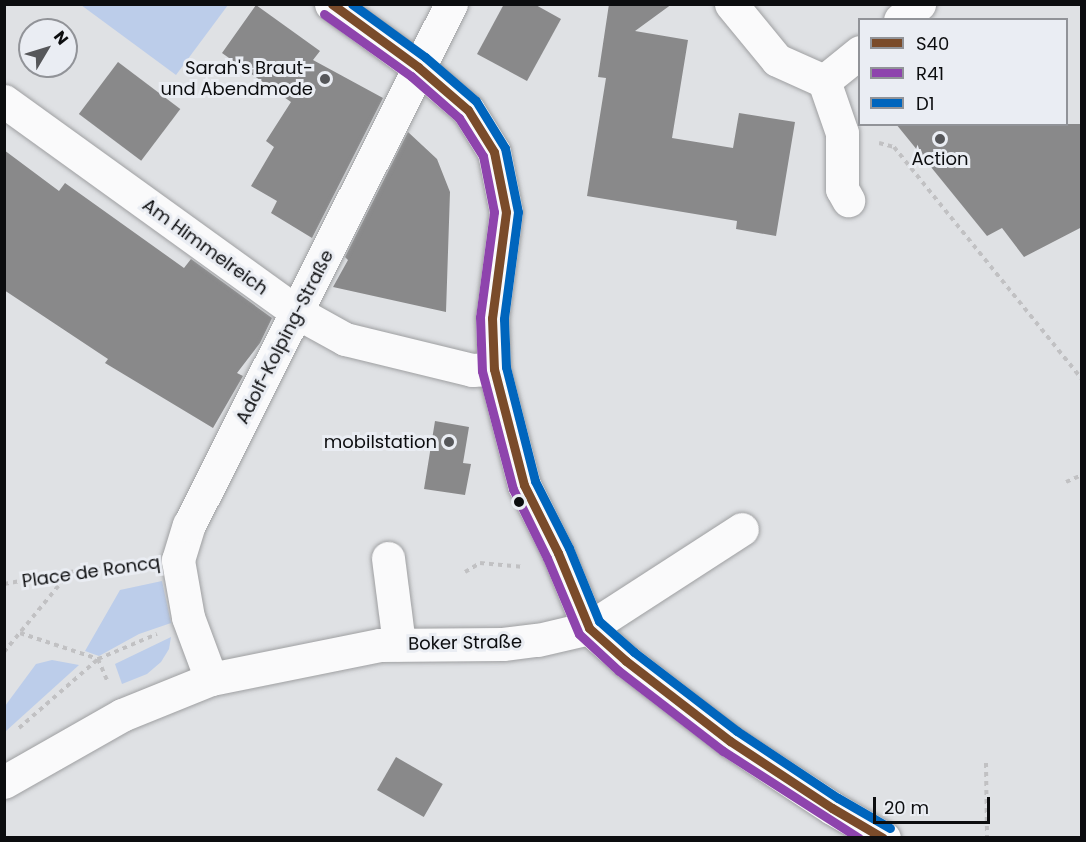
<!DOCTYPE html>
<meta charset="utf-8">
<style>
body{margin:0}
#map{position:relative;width:1086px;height:842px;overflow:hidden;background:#dfe1e4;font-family:Poppins,sans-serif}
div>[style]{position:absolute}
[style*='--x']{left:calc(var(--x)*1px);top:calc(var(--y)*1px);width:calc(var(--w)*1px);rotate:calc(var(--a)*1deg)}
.green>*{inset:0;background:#bccdea}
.building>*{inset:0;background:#89898a;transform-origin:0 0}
.path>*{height:4px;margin-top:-2px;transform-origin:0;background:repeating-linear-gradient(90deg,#c1c1c3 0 4.5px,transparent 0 9px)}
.roads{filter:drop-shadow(0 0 2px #9e9fa1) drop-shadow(0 0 2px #9e9fa1)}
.minor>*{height:33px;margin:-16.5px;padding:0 16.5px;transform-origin:16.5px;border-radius:16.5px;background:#fafafb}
.bus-1>*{height:9px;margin:-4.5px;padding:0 4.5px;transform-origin:4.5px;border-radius:4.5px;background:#7a4b2a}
.bus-2>*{height:9px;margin:-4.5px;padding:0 4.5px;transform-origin:4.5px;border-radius:4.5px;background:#8e44ad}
.bus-3>*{height:9px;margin:-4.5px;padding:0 4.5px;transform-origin:4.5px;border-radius:4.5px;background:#0065bd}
.dots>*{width:16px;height:16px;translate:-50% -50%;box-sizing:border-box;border:3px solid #eaedf3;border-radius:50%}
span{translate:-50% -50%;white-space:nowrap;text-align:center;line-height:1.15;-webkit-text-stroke:6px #eaedf3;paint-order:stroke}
.poi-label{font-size:18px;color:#0c0d0f}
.right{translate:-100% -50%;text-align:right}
.street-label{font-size:18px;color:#0c0d0f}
.frame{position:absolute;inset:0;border:6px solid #0c0d0f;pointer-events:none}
.legend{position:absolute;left:858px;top:18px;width:210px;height:108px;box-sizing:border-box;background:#eaedf3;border:2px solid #919398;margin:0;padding:8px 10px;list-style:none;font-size:18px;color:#0c0d0f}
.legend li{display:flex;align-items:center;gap:12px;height:30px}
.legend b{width:30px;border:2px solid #919398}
.north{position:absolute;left:18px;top:18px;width:60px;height:60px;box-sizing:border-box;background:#eaedf3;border:2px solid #919398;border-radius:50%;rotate:52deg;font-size:16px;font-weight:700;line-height:24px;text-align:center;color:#0c0d0f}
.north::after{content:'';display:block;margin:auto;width:21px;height:27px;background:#56575a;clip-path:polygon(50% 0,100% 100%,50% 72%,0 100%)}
.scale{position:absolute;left:873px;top:797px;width:117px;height:27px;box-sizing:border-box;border:3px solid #0c0d0f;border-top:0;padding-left:8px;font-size:18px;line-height:21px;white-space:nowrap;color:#0c0d0f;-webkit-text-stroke:4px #eaedf3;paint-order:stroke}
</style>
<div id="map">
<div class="green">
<i style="clip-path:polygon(81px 5px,228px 5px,176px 75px)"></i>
<i style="clip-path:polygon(162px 581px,171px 623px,139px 634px,99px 656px,85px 651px,120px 590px)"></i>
<i style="clip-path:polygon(171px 637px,169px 649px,161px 662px,147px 674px,122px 684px,115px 664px)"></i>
<i style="clip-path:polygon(52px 660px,79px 665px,6px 731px,5px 706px,36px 664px)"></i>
</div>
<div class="building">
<i style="clip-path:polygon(504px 4px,534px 4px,561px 19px,527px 81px,477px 54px)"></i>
<i style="clip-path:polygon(609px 4px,672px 4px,635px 31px,688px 40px,672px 138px,733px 148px,739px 113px,795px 122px,776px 236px,736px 229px,737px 221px,587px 196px,606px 78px,598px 77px)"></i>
<i style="clip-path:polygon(256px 5px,320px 51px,313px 60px,383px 98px,312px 238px,271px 213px,277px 201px,251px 186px,274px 147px,266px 141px,291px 102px,222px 53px)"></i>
<i style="left:118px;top:62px;width:78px;height:65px;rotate:37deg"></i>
<i style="clip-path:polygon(896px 124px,1082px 124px,1082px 227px,1024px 257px,1002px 228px,987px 236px)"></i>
<i style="clip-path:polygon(408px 132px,437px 159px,450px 192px,446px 312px,333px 287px,348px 260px,345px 257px)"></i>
<i style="clip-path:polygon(4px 150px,59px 191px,65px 183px,184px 268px,191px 259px,272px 318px,260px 343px,237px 373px,243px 376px,213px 428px,105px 363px,108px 359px,4px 290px)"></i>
<i style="clip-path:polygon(435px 421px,469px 427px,463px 463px,471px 464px,465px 495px,424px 489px)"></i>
<i style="left:396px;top:757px;width:54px;height:38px;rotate:30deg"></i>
</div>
<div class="path">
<i style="--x:879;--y:143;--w:16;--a:15"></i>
<i style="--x:894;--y:147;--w:299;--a:51"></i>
<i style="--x:1066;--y:482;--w:17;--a:-24"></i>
<i style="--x:465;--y:572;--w:17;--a:-31"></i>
<i style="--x:480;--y:563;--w:44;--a:5.2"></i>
<i style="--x:4;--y:584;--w:66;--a:-10.5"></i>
<i style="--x:69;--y:572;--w:74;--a:-6.2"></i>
<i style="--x:20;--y:633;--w:82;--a:18.4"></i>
<i style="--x:98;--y:659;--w:25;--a:67"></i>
<i style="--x:4;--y:652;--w:101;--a:-50.6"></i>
<i style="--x:19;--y:728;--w:105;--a:-41.1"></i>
<i style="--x:98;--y:659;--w:64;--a:-23"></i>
<i style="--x:986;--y:763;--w:75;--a:89.2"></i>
</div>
<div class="roads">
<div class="minor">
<i style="--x:331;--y:4;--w:107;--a:35.9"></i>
<i style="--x:418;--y:67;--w:66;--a:40.7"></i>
<i style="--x:468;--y:110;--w:49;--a:58.2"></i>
<i style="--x:494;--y:152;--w:61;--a:78.7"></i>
<i style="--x:506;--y:212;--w:107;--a:97.5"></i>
<i style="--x:492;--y:318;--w:51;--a:87.8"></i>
<i style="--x:494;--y:369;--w:120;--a:75.5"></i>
<i style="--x:524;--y:485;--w:76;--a:63.4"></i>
<i style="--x:558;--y:553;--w:81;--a:67.5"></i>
<i style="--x:589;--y:628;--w:50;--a:41.7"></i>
<i style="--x:626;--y:661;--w:131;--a:37.6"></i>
<i style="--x:730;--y:741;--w:122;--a:33.3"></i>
<i style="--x:832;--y:808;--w:60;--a:30"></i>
<i style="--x:731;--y:4;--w:72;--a:50.6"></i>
<i style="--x:777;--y:60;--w:51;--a:24.1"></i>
<i style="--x:824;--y:81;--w:55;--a:70.9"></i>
<i style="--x:842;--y:133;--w:56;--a:90"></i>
<i style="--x:842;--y:189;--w:13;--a:61"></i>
<i style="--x:900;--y:20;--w:25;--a:-40"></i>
<i style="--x:824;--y:81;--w:46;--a:-38.9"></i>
<i style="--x:4;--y:101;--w:362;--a:35.8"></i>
<i style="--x:298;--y:313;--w:54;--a:29"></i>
<i style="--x:345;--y:339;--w:131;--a:13.7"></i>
<i style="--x:472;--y:370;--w:22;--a:-3"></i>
<i style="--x:388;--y:558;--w:87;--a:82.7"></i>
<i style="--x:211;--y:679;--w:66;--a:-110.4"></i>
<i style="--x:188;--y:617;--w:58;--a:-100"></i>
<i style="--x:178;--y:560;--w:37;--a:-73"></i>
<i style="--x:189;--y:525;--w:583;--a:-63.3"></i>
<i style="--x:4;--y:782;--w:136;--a:-29.6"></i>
<i style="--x:122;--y:715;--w:96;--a:-22"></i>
<i style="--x:211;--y:679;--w:172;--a:-11.4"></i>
<i style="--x:380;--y:645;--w:123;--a:-0.5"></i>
<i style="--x:503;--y:644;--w:35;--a:-7"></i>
<i style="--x:538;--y:640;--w:52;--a:-13.2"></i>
<i style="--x:589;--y:628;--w:182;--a:-32.9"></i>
</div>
</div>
<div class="bus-1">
<i style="--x:332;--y:4;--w:107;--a:36.2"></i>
<i style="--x:418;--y:67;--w:66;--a:40.7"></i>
<i style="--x:468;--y:110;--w:49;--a:58.2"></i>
<i style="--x:494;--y:152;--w:61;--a:78.7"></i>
<i style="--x:506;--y:212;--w:107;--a:97.5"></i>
<i style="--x:492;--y:318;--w:51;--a:87.8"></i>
<i style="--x:494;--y:369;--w:120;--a:75.5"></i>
<i style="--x:524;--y:485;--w:76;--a:63.4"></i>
<i style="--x:558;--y:553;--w:81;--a:67.5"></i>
<i style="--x:589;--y:628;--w:50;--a:41.7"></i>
<i style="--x:626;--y:661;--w:131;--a:37.6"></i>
<i style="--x:730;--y:741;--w:122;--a:33.3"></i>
<i style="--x:832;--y:808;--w:59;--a:30.5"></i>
</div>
<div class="bus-2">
<i style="--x:324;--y:14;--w:107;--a:35.5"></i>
<i style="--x:411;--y:76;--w:64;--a:41.2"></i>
<i style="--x:459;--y:118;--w:45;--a:57.7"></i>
<i style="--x:483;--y:156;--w:57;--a:78.9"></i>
<i style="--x:494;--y:212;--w:106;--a:97.6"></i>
<i style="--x:480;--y:317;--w:54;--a:87.9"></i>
<i style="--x:482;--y:371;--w:122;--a:75.3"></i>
<i style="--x:513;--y:489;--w:77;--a:63.8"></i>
<i style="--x:547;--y:558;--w:82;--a:67.2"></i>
<i style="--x:579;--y:634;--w:54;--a:42.8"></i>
<i style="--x:619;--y:671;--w:131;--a:37.6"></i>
<i style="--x:723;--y:751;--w:161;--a:32.6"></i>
</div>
<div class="bus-3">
<i style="--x:352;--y:4;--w:90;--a:36"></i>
<i style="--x:425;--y:57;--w:67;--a:40.8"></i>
<i style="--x:476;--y:101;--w:55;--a:58.3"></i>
<i style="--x:505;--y:148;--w:65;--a:78.5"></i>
<i style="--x:518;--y:212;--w:108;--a:97.5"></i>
<i style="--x:504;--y:319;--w:48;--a:87.6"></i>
<i style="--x:506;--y:367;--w:118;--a:75.7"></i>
<i style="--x:535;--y:481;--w:75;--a:63.1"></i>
<i style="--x:569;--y:548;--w:79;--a:67.7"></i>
<i style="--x:599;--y:621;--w:47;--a:41.5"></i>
<i style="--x:634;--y:652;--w:130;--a:37.5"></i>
<i style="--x:737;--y:731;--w:121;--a:33.6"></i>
<i style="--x:838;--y:798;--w:60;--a:30"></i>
</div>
<div class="dots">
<i style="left:325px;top:79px;background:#56575a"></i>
<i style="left:940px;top:139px;background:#56575a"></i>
<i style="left:449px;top:442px;background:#56575a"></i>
<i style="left:519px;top:502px;background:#0c0d0f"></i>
</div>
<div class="poi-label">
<span class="right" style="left:313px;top:79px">Sarah's Braut-<br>und Abendmode</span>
<span style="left:940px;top:159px">Action</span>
<span class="right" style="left:437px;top:442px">mobilstation</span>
</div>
<div class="street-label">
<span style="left:205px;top:247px;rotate:36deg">Am Himmelreich</span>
<span style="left:285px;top:337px;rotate:-63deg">Adolf-Kolping-Straße</span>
<span style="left:91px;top:572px;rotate:-8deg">Place de Roncq</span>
<span style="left:465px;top:643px;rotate:-1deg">Boker Straße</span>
</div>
<div class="frame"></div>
<ul class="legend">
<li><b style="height:8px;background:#7a4b2a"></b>S40</li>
<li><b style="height:8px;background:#8e44ad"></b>R41</li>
<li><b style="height:8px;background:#0065bd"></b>D1</li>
</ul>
<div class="north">N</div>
<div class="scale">20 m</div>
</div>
